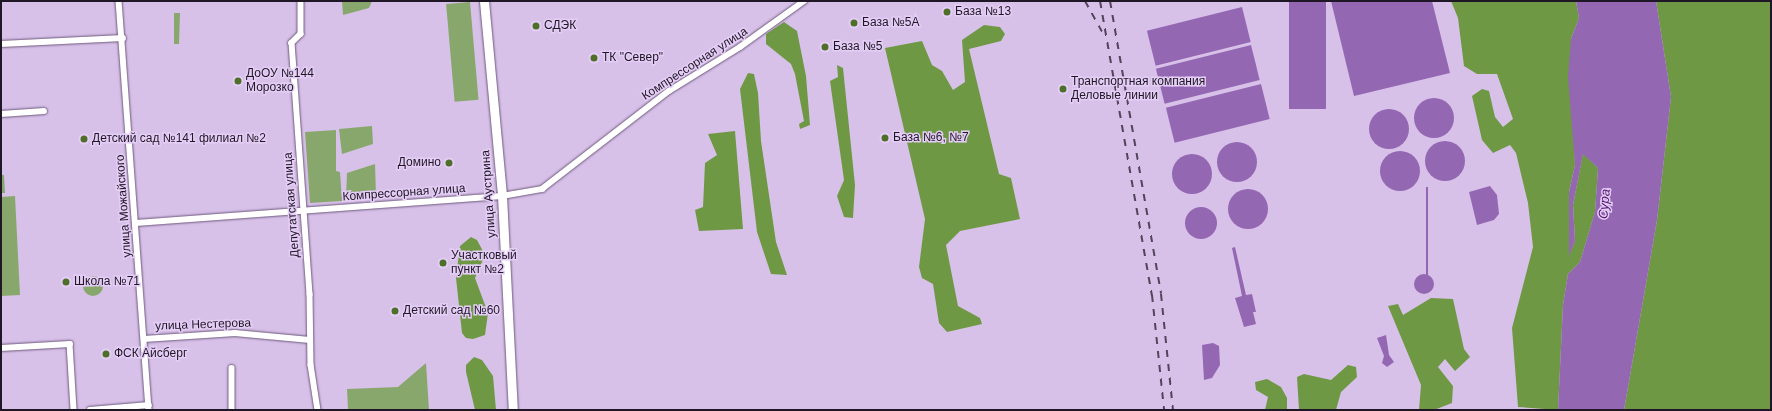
<!DOCTYPE html>
<meta charset="utf-8">
<style>
body{margin:0}
#map{position:relative;width:1772px;height:411px;overflow:hidden;background:#d8c1e9;font-family:Arial,sans-serif}
div>[style]{position:absolute}
[style*='--x']{left:calc(var(--x)*1px);top:calc(var(--y)*1px);width:calc(var(--w)*1px);rotate:calc(var(--a)*1deg)}
.green>*{inset:0;background:#88a76c;transform-origin:0 0}
.round{border-radius:50%}
.forest>*{inset:0;background:#6f9845}
.water>*{inset:0;background:#9467b2;transform-origin:0 0}
.roads{filter:drop-shadow(0 0 1px #6e597d) drop-shadow(0 0 1px #6e597d)}
.minor>*{height:5.5px;margin:-2.75px;padding:0 2.75px;transform-origin:2.75px;border-radius:2.75px;background:#fff}
.primary>*{height:9px;margin:-4.5px;padding:0 4.5px;transform-origin:4.5px;border-radius:4.5px;background:#fff}
.rail>*{height:2px;margin-top:-1px;transform-origin:0;background:repeating-linear-gradient(90deg,#52455b 0 7px,transparent 0 14px)}
.dots>*{width:11px;height:11px;translate:-50% -50%;box-sizing:border-box;border:2px solid #e5cef6;border-radius:50%}
span{translate:-50% -50%;white-space:nowrap;text-align:center;line-height:1.15;-webkit-text-stroke:3px #e5cef6;paint-order:stroke}
.poi-label{font-size:12px;color:#201726}
.left{translate:0 -50%;text-align:left}
.right{translate:-100% -50%;text-align:right}
.street-label{font-size:12px;color:#201726}
.water-label{font-size:13px;color:#511270;font-style:italic}
.frame{position:absolute;inset:0;border:2px solid #201726;pointer-events:none}
</style>
<div id="map">
<div class="green">
<i style="clip-path:polygon(342px 1px,372px 1px,369px 8px,343px 15px)"></i>
<i style="left:470px;top:2px;width:98px;height:24px;rotate:85deg"></i>
<i style="clip-path:polygon(174px 13px,180px 13px,179px 44px,174px 44px)"></i>
<i style="clip-path:polygon(372px 126px,373px 144px,342px 154px,339px 129px)"></i>
<i style="clip-path:polygon(336px 130px,336px 171px,340px 172px,342px 201px,310px 203px,305px 132px)"></i>
<i style="clip-path:polygon(375px 164px,376px 196px,346px 198px,347px 173px)"></i>
<i style="clip-path:polygon(1px 175px,4px 175px,5px 193px,1px 193px)"></i>
<i style="clip-path:polygon(15px 196px,20px 295px,1px 296px,1px 197px)"></i>
<i class="round" style="left:83px;top:276px;width:20px;height:20px"></i>
<i style="clip-path:polygon(426px 363px,429px 410px,348px 410px,347px 389px,398px 387px)"></i>
</div>
<div class="forest">
<i style="clip-path:polygon(1451px 1px,1576px 1px,1579px 18px,1571px 39px,1575px 165px,1569px 192px,1569px 255px,1575px 241px,1573px 205px,1583px 153px,1598px 168px,1595px 212px,1580px 262px,1568px 274px,1563px 305px,1558px 410px,1518px 407px,1512px 328px,1533px 247px,1528px 203px,1516px 153px,1510px 145px,1493px 153px,1482px 140px,1472px 96px,1482px 89px,1489px 91px,1495px 117px,1503px 127px,1513px 119px,1497px 74px,1477px 74px,1464px 66px,1458px 18px)"></i>
<i style="clip-path:polygon(1656px 1px,1771px 1px,1771px 410px,1624px 410px,1657px 220px,1671px 97px)"></i>
<i style="clip-path:polygon(784px 22px,797px 31px,806px 76px,810px 125px,800px 129px,799px 124px,804px 121px,795px 74px,791px 64px,766px 44px,766px 34px)"></i>
<i style="clip-path:polygon(984px 25px,1000px 27px,1005px 34px,1001px 41px,969px 49px,999px 174px,1011px 178px,1020px 219px,960px 231px,946px 245px,958px 306px,980px 318px,982px 324px,947px 332px,939px 323px,933px 284px,922px 278px,919px 267px,925px 219px,885px 48px,922px 41px,932px 65px,942px 71px,953px 90px,965px 82px,962px 40px)"></i>
<i style="clip-path:polygon(837px 65px,843px 68px,855px 185px,853px 218px,844px 217px,837px 196px,844px 180px,830px 81px,838px 77px)"></i>
<i style="clip-path:polygon(748px 73px,754px 74px,758px 93px,761px 141px,776px 242px,787px 275px,771px 274px,757px 232px,740px 89px)"></i>
<i style="clip-path:polygon(735px 131px,743px 229px,699px 231px,695px 210px,703px 207px,705px 163px,717px 155px,708px 134px)"></i>
<i style="clip-path:polygon(471px 237px,477px 240px,485px 255px,475px 278px,488px 313px,485px 335px,473px 339px,466px 338px,462px 333px,456px 278px,460px 246px)"></i>
<i style="clip-path:polygon(1431px 298px,1453px 299px,1464px 349px,1470px 357px,1455px 371px,1445px 359px,1438px 367px,1453px 386px,1452px 403px,1434px 410px,1419px 410px,1421px 385px,1388px 306px,1398px 304px,1403px 315px)"></i>
<i style="clip-path:polygon(474px 357px,482px 360px,493px 376px,496px 410px,475px 410px,466px 372px,466px 365px)"></i>
<i style="clip-path:polygon(1348px 365px,1356px 367px,1357px 377px,1341px 392px,1336px 410px,1299px 410px,1297px 377px,1304px 374px,1331px 380px)"></i>
<i style="clip-path:polygon(1267px 379px,1281px 387px,1287px 398px,1287px 410px,1265px 410px,1268px 397px,1256px 390px,1255px 382px)"></i>
</div>
<div class="water">
<i style="left:1289px;top:1px;width:37px;height:108px"></i>
<i style="clip-path:polygon(1331px 1px,1432px 1px,1450px 73px,1354px 96px)"></i>
<i style="clip-path:polygon(1576px 1px,1656px 1px,1671px 97px,1657px 220px,1624px 410px,1558px 410px,1563px 305px,1568px 274px,1580px 262px,1595px 212px,1598px 168px,1583px 154px,1573px 205px,1575px 241px,1569px 256px,1569px 192px,1575px 165px,1568px 77px,1571px 39px,1579px 18px)"></i>
<i style="left:1242px;top:7px;width:36px;height:98px;rotate:76deg"></i>
<i style="left:1251px;top:45px;width:36px;height:98px;rotate:76deg"></i>
<i style="left:1261px;top:84px;width:36px;height:98px;rotate:76deg"></i>
<i class="round" style="left:1414px;top:98px;width:40px;height:40px"></i>
<i class="round" style="left:1369px;top:109px;width:40px;height:40px"></i>
<i class="round" style="left:1425px;top:141px;width:40px;height:40px"></i>
<i class="round" style="left:1217px;top:142px;width:40px;height:40px"></i>
<i class="round" style="left:1380px;top:151px;width:40px;height:40px"></i>
<i class="round" style="left:1172px;top:154px;width:40px;height:40px"></i>
<i style="clip-path:polygon(1490px 186px,1497px 195px,1499px 214px,1494px 220px,1477px 225px,1469px 192px)"></i>
<i style="left:1426px;top:187px;width:2px;height:93px"></i>
<i class="round" style="left:1228px;top:189px;width:40px;height:40px"></i>
<i class="round" style="left:1185px;top:207px;width:32px;height:32px"></i>
<i style="clip-path:polygon(1235px 247px,1246px 295px,1252px 294px,1256px 312px,1253px 312px,1256px 324px,1244px 327px,1235px 298px,1242px 296px,1232px 248px)"></i>
<i class="round" style="left:1414px;top:274px;width:20px;height:20px"></i>
<i style="clip-path:polygon(1386px 335px,1389px 355px,1394px 362px,1387px 367px,1382px 363px,1384px 356px,1377px 338px)"></i>
<i style="clip-path:polygon(1213px 343px,1219px 346px,1220px 365px,1212px 378px,1204px 380px,1202px 345px)"></i>
</div>
<div class="roads">
<div class="minor">
<i style="--x:119;--y:1;--w:410;--a:85.8"></i>
<i style="--x:301;--y:1;--w:33;--a:90"></i>
<i style="--x:301;--y:34;--w:13;--a:135"></i>
<i style="--x:292;--y:43;--w:252;--a:85.9"></i>
<i style="--x:310;--y:294;--w:71;--a:89.2"></i>
<i style="--x:311;--y:365;--w:46;--a:81.2"></i>
<i style="--x:1;--y:44;--w:122;--a:-2.8"></i>
<i style="--x:1;--y:114;--w:43;--a:-4"></i>
<i style="--x:136;--y:223;--w:367;--a:-4.2"></i>
<i style="--x:502;--y:196;--w:41;--a:-9.9"></i>
<i style="--x:542;--y:189;--w:160;--a:-37.7"></i>
<i style="--x:669;--y:91;--w:84;--a:-31.8"></i>
<i style="--x:740;--y:47;--w:79;--a:-35.7"></i>
<i style="--x:144;--y:339;--w:91;--a:-3.8"></i>
<i style="--x:235;--y:333;--w:75;--a:5.3"></i>
<i style="--x:1;--y:348;--w:69;--a:-3.3"></i>
<i style="--x:70;--y:344;--w:66;--a:86.5"></i>
<i style="--x:232;--y:368;--w:42;--a:90"></i>
<i style="--x:90;--y:410;--w:59;--a:-4.8"></i>
</div>
<div class="primary">
<i style="--x:484;--y:1;--w:196;--a:84.7"></i>
<i style="--x:502;--y:196;--w:214;--a:87.1"></i>
</div>
</div>
<div class="rail">
<i style="--x:1085;--y:1;--w:35;--a:61"></i>
<i style="--x:1100;--y:1;--w:299;--a:80"></i>
<i style="--x:1152;--y:295;--w:116;--a:84"></i>
<i style="--x:1110;--y:1;--w:297;--a:80.1"></i>
<i style="--x:1161;--y:294;--w:117;--a:84.1"></i>
</div>
<div class="dots">
<i style="left:947px;top:12px;background:#4d6f27"></i>
<i style="left:854px;top:23px;background:#4d6f27"></i>
<i style="left:536px;top:26px;background:#4d6f27"></i>
<i style="left:825px;top:47px;background:#4d6f27"></i>
<i style="left:594px;top:58px;background:#4d6f27"></i>
<i style="left:238px;top:81px;background:#4d6f27"></i>
<i style="left:1063px;top:89px;background:#4d6f27"></i>
<i style="left:885px;top:138px;background:#4d6f27"></i>
<i style="left:84px;top:139px;background:#4d6f27"></i>
<i style="left:449px;top:163px;background:#4d6f27"></i>
<i style="left:443px;top:263px;background:#4d6f27"></i>
<i style="left:66px;top:282px;background:#4d6f27"></i>
<i style="left:395px;top:311px;background:#4d6f27"></i>
<i style="left:106px;top:354px;background:#4d6f27"></i>
</div>
<div class="poi-label">
<span class="left" style="left:955px;top:12px">База №13</span>
<span class="left" style="left:862px;top:23px">База №5А</span>
<span class="left" style="left:544px;top:26px">СДЭК</span>
<span class="left" style="left:833px;top:47px">База №5</span>
<span class="left" style="left:602px;top:58px">ТК "Север"</span>
<span class="left" style="left:246px;top:81px">ДоОУ №144<br>Морозко</span>
<span class="left" style="left:1071px;top:89px">Транспортная компания<br>Деловые линии</span>
<span class="left" style="left:893px;top:138px">База №6, №7</span>
<span class="left" style="left:92px;top:139px">Детский сад №141 филиал №2</span>
<span class="right" style="left:441px;top:163px">Домино</span>
<span class="left" style="left:451px;top:263px">Участковый<br>пункт №2</span>
<span class="left" style="left:74px;top:282px">Школа №71</span>
<span class="left" style="left:403px;top:311px">Детский сад №60</span>
<span class="left" style="left:114px;top:354px">ФСК Айсберг</span>
</div>
<div class="street-label">
<span style="left:695px;top:64px;rotate:-33deg">Компрессорная улица</span>
<span style="left:404px;top:193px;rotate:-4deg">Компрессорная улица</span>
<span style="left:489px;top:194px;rotate:-94deg">улица Аустрина</span>
<span style="left:292px;top:205px;rotate:-94deg">Депутатская улица</span>
<span style="left:124px;top:206px;rotate:-94deg">улица Можайского</span>
<span style="left:203px;top:325px;rotate:-2deg">улица Нестерова</span>
</div>
<div class="water-label">
<span style="left:1605px;top:204px;rotate:-85deg">Сура</span>
</div>
<div class="frame"></div>
</div>
